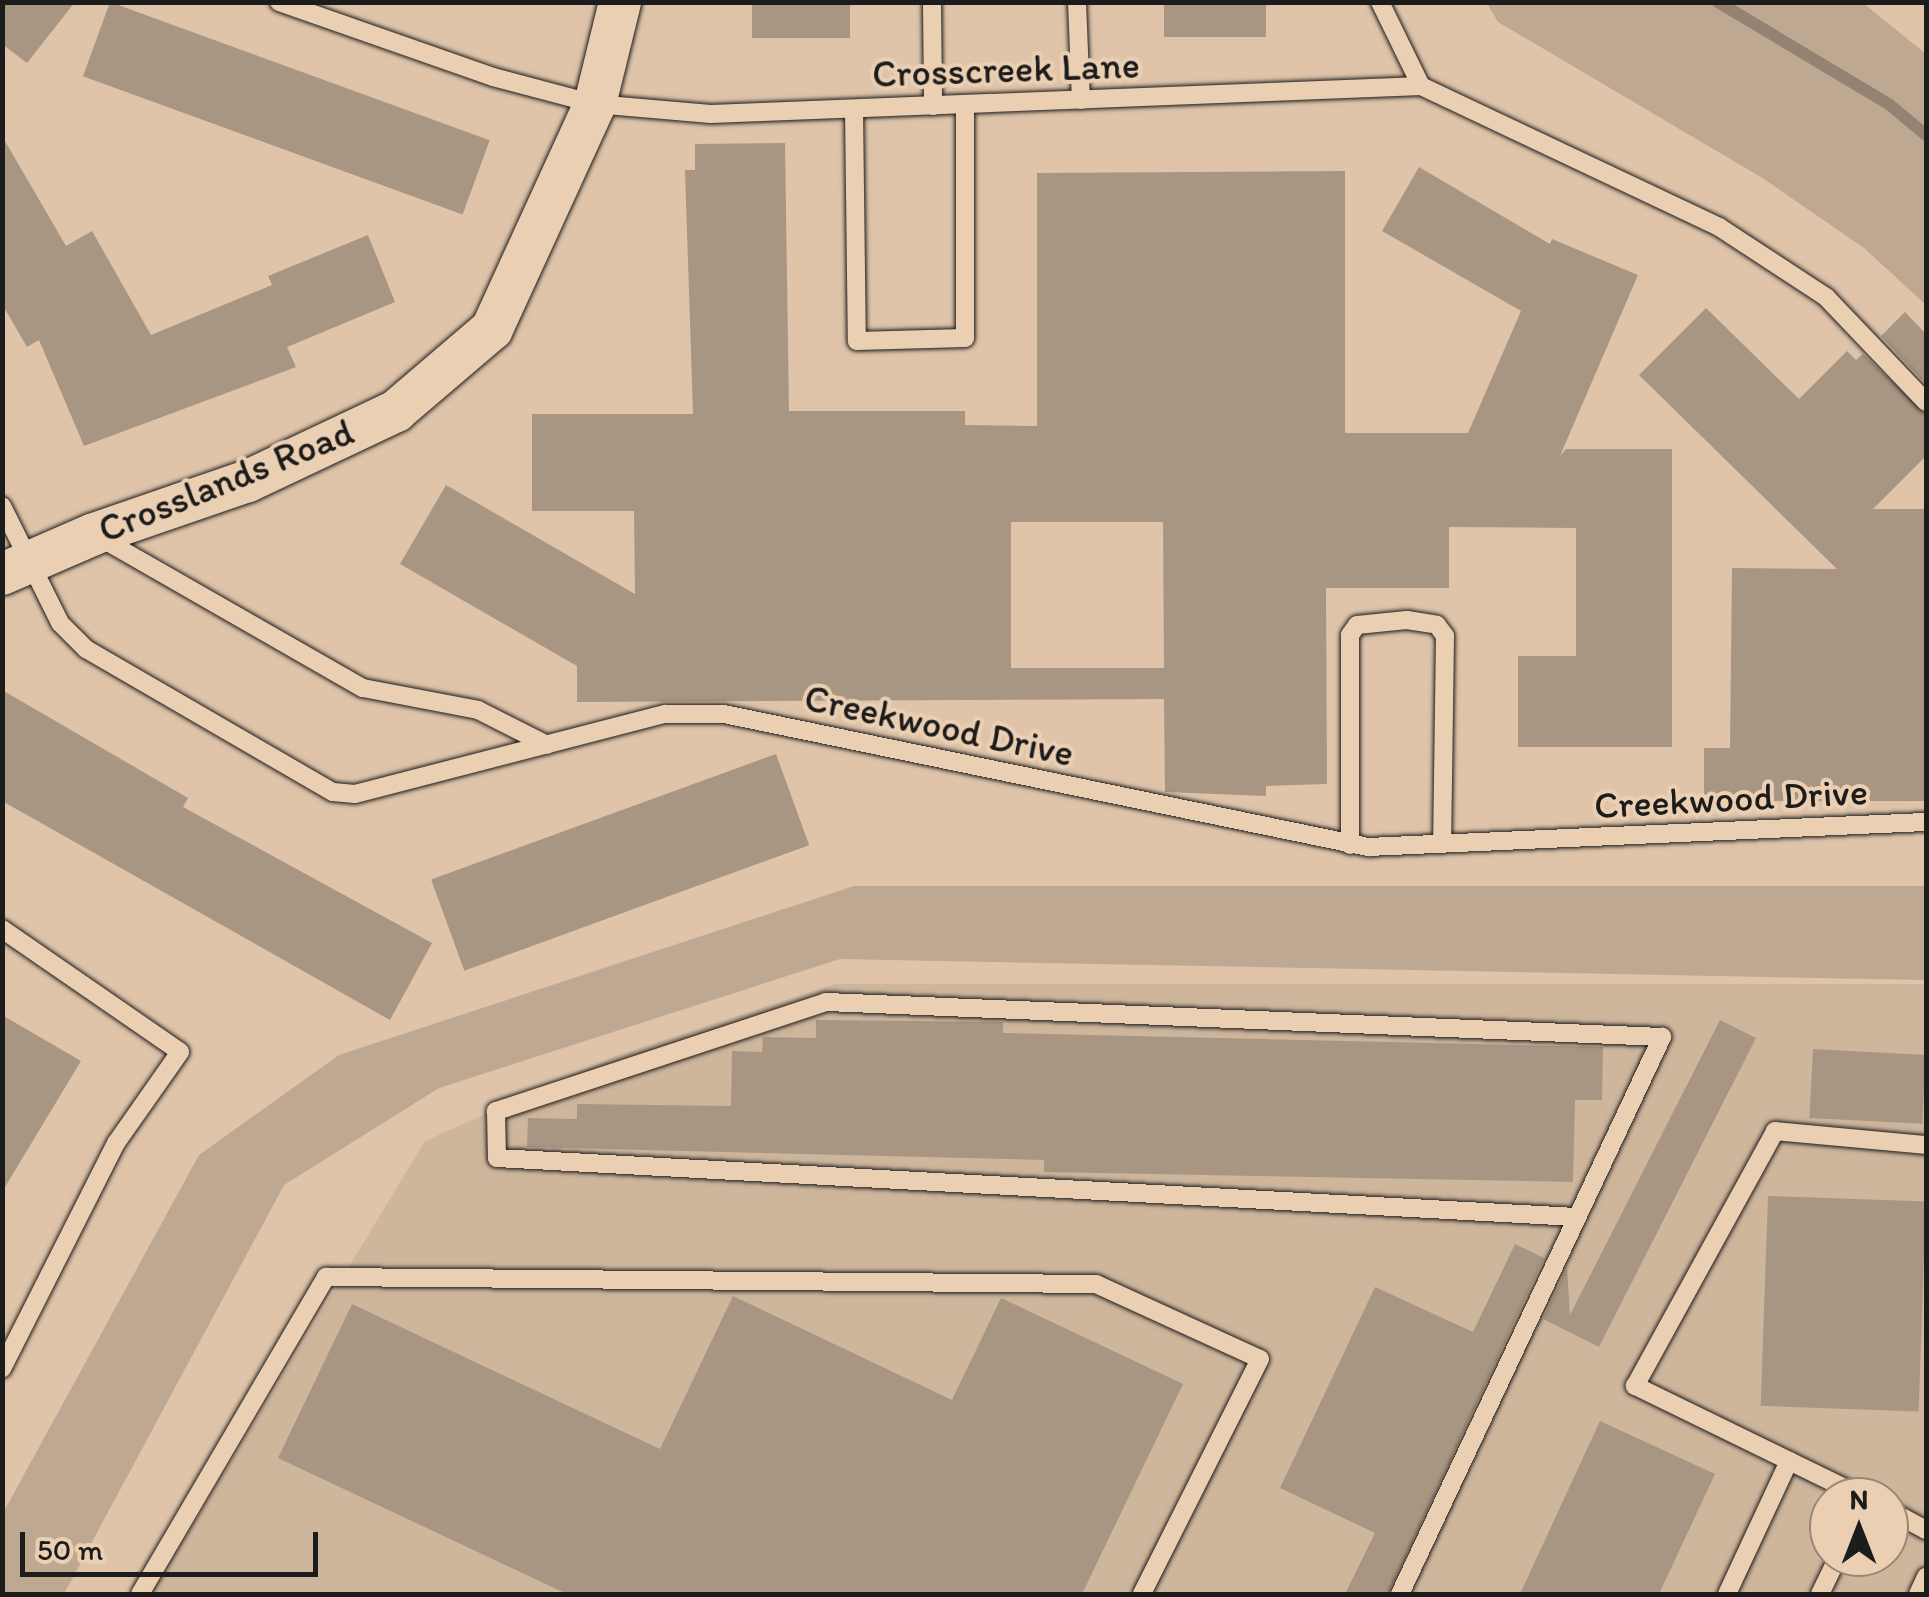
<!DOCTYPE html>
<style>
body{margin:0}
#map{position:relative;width:1929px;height:1597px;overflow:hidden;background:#dfc4a9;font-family:Itim,sans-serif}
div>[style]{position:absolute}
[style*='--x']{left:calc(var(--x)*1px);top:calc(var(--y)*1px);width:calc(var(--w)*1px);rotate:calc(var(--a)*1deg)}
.built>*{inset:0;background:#ceb69d}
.green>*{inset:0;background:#bea892}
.stream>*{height:12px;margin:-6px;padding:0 6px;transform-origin:6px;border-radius:6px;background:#948372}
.building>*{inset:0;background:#a89582;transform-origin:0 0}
.roads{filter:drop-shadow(0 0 2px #1c1c1c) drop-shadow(0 0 2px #1c1c1c)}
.service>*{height:18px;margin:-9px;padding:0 9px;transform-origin:9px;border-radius:9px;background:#ebcfb2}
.tertiary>*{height:42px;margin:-21px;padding:0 21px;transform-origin:21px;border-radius:21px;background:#ebcfb2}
span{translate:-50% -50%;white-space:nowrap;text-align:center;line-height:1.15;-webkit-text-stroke:8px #ebcfb2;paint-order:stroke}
.street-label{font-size:38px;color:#1c1c1c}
.frame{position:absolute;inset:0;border:5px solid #1c1c1c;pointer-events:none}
.north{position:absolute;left:1809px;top:1477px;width:100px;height:100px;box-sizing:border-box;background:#ebcfb2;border:2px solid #988776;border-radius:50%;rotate:0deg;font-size:28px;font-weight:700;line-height:40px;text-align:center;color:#1c1c1c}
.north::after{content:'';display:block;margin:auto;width:35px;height:45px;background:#1c1c1c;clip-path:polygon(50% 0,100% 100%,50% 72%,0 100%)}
.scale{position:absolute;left:20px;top:1532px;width:298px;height:45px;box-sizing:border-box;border:5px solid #1c1c1c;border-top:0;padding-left:12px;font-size:30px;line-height:35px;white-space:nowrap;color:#1c1c1c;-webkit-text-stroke:8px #ebcfb2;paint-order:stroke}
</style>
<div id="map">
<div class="built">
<i style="clip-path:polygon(evenodd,835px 984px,1926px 984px,1926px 1594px,151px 1594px,425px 1141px,613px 1057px,835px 984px,1829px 1497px,1889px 1497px,1889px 1557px,1829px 1557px,1829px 1497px)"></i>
</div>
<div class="green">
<i style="clip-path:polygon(1487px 3px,1863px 3px,1926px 54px,1926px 305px,1864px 248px,1764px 179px,1498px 22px)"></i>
<i style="clip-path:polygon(854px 886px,1926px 886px,1926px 980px,840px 959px,439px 1088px,284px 1185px,64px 1594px,3px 1594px,3px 1513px,199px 1155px,339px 1055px)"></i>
</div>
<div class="stream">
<i style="--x:1718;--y:2;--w:200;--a:30.9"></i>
<i style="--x:1890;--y:105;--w:47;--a:39.8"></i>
</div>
<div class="building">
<i style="clip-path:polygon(2px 2px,75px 2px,27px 63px,2px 44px)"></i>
<i style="left:110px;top:2px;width:404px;height:79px;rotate:20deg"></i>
<i style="left:752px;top:2px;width:98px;height:36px"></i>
<i style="left:1164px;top:2px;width:102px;height:35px"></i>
<i style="clip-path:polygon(2px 136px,66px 246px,92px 231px,151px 335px,272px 285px,268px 276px,368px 235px,395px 302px,287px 347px,296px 367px,84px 446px,39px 340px,27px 347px,2px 304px)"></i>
<i style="clip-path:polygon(evenodd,785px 143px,789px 411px,965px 411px,965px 425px,1037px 426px,1037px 173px,1345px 171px,1345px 433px,1468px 433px,1521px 311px,1382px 231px,1419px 167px,1550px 244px,1552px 239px,1638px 275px,1560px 456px,1566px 449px,1672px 449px,1672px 747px,1518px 747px,1518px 656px,1576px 656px,1576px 528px,1449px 527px,1449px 588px,1326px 588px,1327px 784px,1266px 786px,1266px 796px,1165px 792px,1164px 699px,577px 702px,577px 666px,400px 564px,446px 485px,635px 594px,634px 511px,532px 511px,532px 414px,693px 414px,685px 170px,695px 170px,695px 144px,785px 143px,1011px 522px,1163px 522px,1164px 668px,1011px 668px,1011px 522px)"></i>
<i style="clip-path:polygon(1706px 308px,1799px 399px,1847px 351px,1856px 360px,1863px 354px,1926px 414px,1926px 456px,1873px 509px,1926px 509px,1926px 801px,1704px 801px,1704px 748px,1730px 748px,1732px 568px,1837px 569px,1639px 375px)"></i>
<i style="clip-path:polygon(1905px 312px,1926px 334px,1926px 384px,1881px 336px)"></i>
<i style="clip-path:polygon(2px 690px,188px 798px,183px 807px,432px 943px,390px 1020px,2px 801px)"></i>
<i style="left:776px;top:754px;width:97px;height:367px;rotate:70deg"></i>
<i style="clip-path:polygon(2px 1015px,81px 1061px,2px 1192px)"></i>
<i style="clip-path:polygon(816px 1020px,1003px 1022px,1003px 1033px,1603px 1047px,1602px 1100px,1575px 1100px,1573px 1182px,1044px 1172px,1044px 1160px,527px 1147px,528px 1118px,577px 1119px,577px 1104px,731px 1106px,732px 1051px,762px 1052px,763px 1037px,816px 1038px)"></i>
<i style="clip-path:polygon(1720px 1020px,1756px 1038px,1599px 1347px,1543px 1319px,1567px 1268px,1570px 1315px)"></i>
<i style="left:1813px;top:1049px;width:113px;height:69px;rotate:3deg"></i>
<i style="left:1768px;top:1196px;width:158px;height:210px;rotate:2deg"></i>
<i style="clip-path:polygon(1515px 1244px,1544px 1258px,1388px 1594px,1345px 1594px,1375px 1533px,1280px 1488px,1375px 1287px,1473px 1332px)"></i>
<i style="clip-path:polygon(733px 1296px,952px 1400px,1001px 1298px,1183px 1384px,1082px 1594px,567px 1594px,278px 1458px,352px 1304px,660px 1449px)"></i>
<i style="clip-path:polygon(1600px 1421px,1715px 1474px,1659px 1594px,1520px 1594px)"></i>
</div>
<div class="roads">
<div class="service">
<i style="--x:279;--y:2;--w:227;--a:19.3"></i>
<i style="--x:493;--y:77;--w:106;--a:14.8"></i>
<i style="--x:595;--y:104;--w:116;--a:4.9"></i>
<i style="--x:711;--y:114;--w:711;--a:-2.26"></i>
<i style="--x:932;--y:2;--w:104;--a:89.4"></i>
<i style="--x:1077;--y:2;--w:98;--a:87.7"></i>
<i style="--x:1380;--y:2;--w:93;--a:64"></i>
<i style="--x:1421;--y:86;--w:330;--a:25.3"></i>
<i style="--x:1719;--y:227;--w:128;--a:33.2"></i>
<i style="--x:1826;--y:297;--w:145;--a:46.4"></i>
<i style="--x:854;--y:109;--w:232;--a:89.3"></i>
<i style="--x:857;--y:341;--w:108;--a:-1.6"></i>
<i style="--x:965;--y:338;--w:234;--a:-90"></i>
<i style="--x:2;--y:506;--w:131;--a:63.6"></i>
<i style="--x:60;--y:623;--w:37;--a:45"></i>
<i style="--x:86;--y:649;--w:285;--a:30.1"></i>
<i style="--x:333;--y:792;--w:22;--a:5"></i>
<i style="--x:355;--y:794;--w:320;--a:-14.5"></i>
<i style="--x:665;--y:714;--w:59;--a:0"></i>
<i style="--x:724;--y:714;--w:658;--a:11.67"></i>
<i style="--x:1368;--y:847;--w:559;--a:-2.57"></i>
<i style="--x:99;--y:537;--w:304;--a:29.8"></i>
<i style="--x:363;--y:688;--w:117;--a:10.8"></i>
<i style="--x:478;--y:710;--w:77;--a:26.9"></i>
<i style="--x:1350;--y:845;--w:210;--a:-90"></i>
<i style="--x:1350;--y:635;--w:12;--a:-55"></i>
<i style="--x:1357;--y:625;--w:50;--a:-5.7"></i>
<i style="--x:1407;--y:620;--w:30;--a:9"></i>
<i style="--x:1437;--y:625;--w:14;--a:54"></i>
<i style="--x:1445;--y:636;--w:208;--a:90.8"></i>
<i style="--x:2;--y:929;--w:216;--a:34.6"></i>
<i style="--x:180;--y:1052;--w:111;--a:125.1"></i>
<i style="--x:116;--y:1143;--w:253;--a:116.8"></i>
<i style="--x:1863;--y:1497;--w:254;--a:-154"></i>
<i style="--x:1635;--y:1386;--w:291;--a:-61.2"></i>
<i style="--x:1775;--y:1131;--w:152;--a:5.3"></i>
<i style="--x:1889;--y:1510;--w:42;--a:28.4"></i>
<i style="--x:140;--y:1594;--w:368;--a:-59.6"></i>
<i style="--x:326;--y:1277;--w:770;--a:0.52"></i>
<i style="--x:1096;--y:1284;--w:180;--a:24.6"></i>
<i style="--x:1260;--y:1359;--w:263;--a:116.7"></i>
<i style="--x:1400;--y:1594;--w:616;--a:-64.81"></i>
<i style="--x:1662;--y:1037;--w:837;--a:-177.6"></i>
<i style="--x:826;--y:1002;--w:348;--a:161.7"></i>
<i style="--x:496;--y:1111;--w:47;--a:88.8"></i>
<i style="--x:497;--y:1158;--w:1082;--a:3.13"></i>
<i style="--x:1727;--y:1594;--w:147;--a:-65"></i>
<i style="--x:1820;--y:1594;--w:41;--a:-64.1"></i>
<i style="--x:1918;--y:1594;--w:19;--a:-65"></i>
</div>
<div class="tertiary">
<i style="--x:2;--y:574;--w:100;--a:-23.5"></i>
<i style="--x:94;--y:534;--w:163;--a:-19"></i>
<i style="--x:248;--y:481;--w:164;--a:-25.3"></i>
<i style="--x:396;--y:411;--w:126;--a:-40.5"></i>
<i style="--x:492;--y:329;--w:247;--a:-65.4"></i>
<i style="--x:595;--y:104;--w:105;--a:-76.2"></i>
</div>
</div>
<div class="street-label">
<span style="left:1006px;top:70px;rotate:-2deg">Crosscreek Lane</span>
<span style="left:226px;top:481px;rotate:-22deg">Crosslands Road</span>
<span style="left:939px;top:726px;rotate:12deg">Creekwood Drive</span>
<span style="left:1731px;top:799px;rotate:-3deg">Creekwood Drive</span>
</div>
<div class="frame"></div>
<div class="north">N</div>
<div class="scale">50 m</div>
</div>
